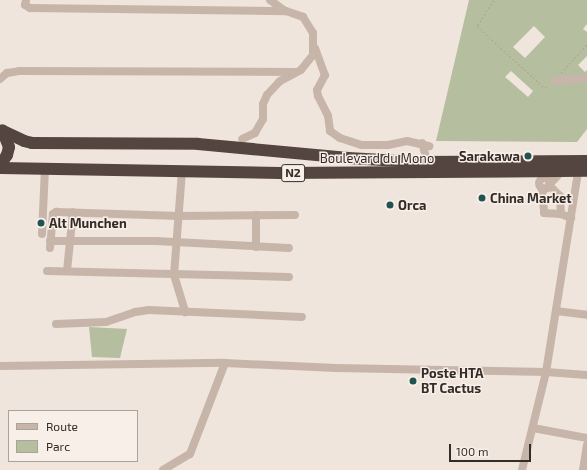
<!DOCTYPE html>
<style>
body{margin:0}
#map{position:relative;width:587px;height:470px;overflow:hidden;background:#f0e5dc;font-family:"Exo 2",sans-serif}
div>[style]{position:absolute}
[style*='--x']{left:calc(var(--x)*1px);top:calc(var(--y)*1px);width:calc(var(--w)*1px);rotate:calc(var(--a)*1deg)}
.green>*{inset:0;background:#b5be9e}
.path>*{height:1px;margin-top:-0.5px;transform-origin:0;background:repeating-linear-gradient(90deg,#b39f94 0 2px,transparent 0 4px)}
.minor>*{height:8px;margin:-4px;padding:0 4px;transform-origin:4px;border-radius:4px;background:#c7b5a9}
.minor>.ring{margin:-4px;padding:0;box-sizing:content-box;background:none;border:8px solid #c7b5a9;border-radius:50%}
.highway>*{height:12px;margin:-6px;padding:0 6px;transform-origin:6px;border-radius:6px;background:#554540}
.dots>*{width:11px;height:11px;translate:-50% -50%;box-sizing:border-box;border:2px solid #f8f0e8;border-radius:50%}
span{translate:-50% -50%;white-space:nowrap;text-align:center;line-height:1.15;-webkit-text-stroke:3px #f8f0e8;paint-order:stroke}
.shield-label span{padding:1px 3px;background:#f8f0e8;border:1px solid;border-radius:3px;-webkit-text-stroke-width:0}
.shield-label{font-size:12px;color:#352c28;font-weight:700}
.poi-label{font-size:13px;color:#352c28;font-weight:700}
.right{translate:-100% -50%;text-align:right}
.left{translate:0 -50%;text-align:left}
.street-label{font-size:13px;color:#352c28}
.legend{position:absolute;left:8px;top:410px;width:130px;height:52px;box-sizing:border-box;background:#f8f0e8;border:1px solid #aaa29b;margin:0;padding:5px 7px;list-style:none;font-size:12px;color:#352c28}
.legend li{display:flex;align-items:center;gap:8px;height:20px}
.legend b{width:20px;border:1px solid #aaa29b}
.scale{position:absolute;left:449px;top:444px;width:82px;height:18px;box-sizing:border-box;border:2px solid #352c28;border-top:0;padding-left:5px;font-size:12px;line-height:14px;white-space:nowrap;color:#352c28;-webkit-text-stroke:3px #f8f0e8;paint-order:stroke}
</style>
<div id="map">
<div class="green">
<i style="clip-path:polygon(evenodd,469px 0,587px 0,587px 24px,583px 29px,587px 32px,587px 56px,578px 65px,585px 72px,587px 70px,587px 129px,577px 142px,436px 141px,469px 0,534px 26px,545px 37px,525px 58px,513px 47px,534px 26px,469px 0,511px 71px,533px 91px,528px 97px,505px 77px,511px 71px)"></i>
<i style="clip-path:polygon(89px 327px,127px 329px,120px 358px,92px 357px)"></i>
</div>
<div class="path">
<i style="--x:494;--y:0;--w:31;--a:123"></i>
<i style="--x:477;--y:26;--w:92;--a:42.4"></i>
<i style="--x:545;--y:88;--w:4;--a:-45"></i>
<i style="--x:561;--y:73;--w:39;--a:-48"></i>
</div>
<div class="minor">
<i style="--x:26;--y:0;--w:5;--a:101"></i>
<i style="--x:25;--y:5;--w:6;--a:31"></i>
<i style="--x:30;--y:8;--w:256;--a:0.7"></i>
<i style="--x:286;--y:11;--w:18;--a:19"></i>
<i style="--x:303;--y:17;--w:19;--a:58"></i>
<i style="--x:313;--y:33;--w:22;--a:90"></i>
<i style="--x:313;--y:55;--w:19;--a:129"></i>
<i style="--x:301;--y:70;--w:24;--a:152"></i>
<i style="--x:280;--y:81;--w:19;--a:133"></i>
<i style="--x:267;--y:95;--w:10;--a:114"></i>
<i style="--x:263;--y:104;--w:15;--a:90"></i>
<i style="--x:263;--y:119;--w:16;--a:120"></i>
<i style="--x:255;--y:133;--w:14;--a:155"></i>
<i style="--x:270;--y:0;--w:17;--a:36"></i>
<i style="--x:315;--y:48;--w:29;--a:70"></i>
<i style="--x:325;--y:75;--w:17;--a:118"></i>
<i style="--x:317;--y:90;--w:6;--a:81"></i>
<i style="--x:318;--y:96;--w:22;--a:63"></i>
<i style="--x:328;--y:116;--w:15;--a:82"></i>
<i style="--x:330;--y:131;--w:12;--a:35"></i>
<i style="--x:340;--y:138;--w:23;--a:18"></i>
<i style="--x:362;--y:145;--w:26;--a:0"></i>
<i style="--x:388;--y:145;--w:19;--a:-12"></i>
<i style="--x:407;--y:141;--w:23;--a:13"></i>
<i style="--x:0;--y:79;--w:9;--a:-41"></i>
<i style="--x:7;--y:73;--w:12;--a:-9"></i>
<i style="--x:19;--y:71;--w:277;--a:0.2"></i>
<i style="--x:554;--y:81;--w:33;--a:-5"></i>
<i style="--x:422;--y:143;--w:19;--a:74"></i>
<i style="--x:182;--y:171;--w:104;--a:94.4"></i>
<i style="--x:174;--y:275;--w:39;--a:73"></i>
<i style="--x:561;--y:172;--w:18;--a:133"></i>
<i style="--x:549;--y:185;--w:16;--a:45"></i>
<i style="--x:560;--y:196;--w:18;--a:87"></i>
<i class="ring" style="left:538.5px;top:177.5px;width:3px;height:3px"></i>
<i style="--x:542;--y:188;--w:25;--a:85"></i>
<i style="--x:544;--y:213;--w:17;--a:3"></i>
<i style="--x:561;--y:214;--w:11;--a:22"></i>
<i style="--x:42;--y:234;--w:65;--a:-87.4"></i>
<i style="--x:50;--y:241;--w:106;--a:0"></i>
<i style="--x:156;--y:241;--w:133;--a:3"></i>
<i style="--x:256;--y:247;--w:32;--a:-90"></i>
<i style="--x:50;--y:248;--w:34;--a:-85"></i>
<i style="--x:53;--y:214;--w:4;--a:-34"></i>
<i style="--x:56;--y:212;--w:123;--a:1.9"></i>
<i style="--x:179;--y:216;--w:116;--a:-0.5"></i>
<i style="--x:47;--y:271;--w:242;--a:1.4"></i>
<i style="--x:67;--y:271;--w:59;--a:-84.2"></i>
<i style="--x:556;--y:311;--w:31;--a:7"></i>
<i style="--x:56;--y:324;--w:50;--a:-2.3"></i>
<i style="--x:106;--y:322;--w:31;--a:-19"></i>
<i style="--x:135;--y:312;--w:14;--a:-8"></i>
<i style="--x:149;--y:310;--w:153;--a:2.6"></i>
<i style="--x:0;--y:366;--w:225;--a:-0.8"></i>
<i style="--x:225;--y:363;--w:111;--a:2.6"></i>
<i style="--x:336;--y:368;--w:210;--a:1.1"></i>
<i style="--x:546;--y:372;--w:41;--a:4.2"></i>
<i style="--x:533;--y:428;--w:55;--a:10.5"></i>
<i style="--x:163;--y:470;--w:31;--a:-31"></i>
<i style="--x:190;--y:454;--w:97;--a:-69"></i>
<i style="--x:522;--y:470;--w:101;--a:-76.2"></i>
<i style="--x:546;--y:372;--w:203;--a:-80.9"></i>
<i style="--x:583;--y:470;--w:25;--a:-81"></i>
</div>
<div class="highway">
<i style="--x:3;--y:131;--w:23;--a:25"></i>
<i style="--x:24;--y:141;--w:8;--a:14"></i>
<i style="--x:32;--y:143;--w:166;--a:0.3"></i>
<i style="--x:198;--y:144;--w:151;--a:5.3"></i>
<i style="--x:348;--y:158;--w:69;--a:3.3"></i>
<i style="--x:417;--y:162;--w:170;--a:-0.3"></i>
<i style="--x:0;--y:165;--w:12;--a:-55"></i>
<i style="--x:7;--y:155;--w:8;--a:-76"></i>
<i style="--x:9;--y:147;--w:18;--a:-112"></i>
<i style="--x:0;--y:168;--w:280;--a:1"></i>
<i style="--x:280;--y:173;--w:307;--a:-0.4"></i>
</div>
<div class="dots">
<i style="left:528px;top:156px;background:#215353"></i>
<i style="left:482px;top:198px;background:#215353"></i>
<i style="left:390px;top:205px;background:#215353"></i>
<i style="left:41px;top:223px;background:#215353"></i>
<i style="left:413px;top:381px;background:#215353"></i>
</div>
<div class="shield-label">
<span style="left:293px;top:173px">N2</span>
</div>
<div class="poi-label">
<span class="right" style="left:520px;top:156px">Sarakawa</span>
<span class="left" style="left:490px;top:198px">China Market</span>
<span class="left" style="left:398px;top:205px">Orca</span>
<span class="left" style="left:49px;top:223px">Alt Munchen</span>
<span class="left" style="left:421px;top:381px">Poste HTA<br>BT Cactus</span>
</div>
<div class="street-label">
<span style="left:377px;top:158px">Boulevard du Mono</span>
</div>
<ul class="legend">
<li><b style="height:5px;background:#c7b5a9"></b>Route</li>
<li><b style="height:11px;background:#b5be9e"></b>Parc</li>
</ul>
<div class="scale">100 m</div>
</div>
